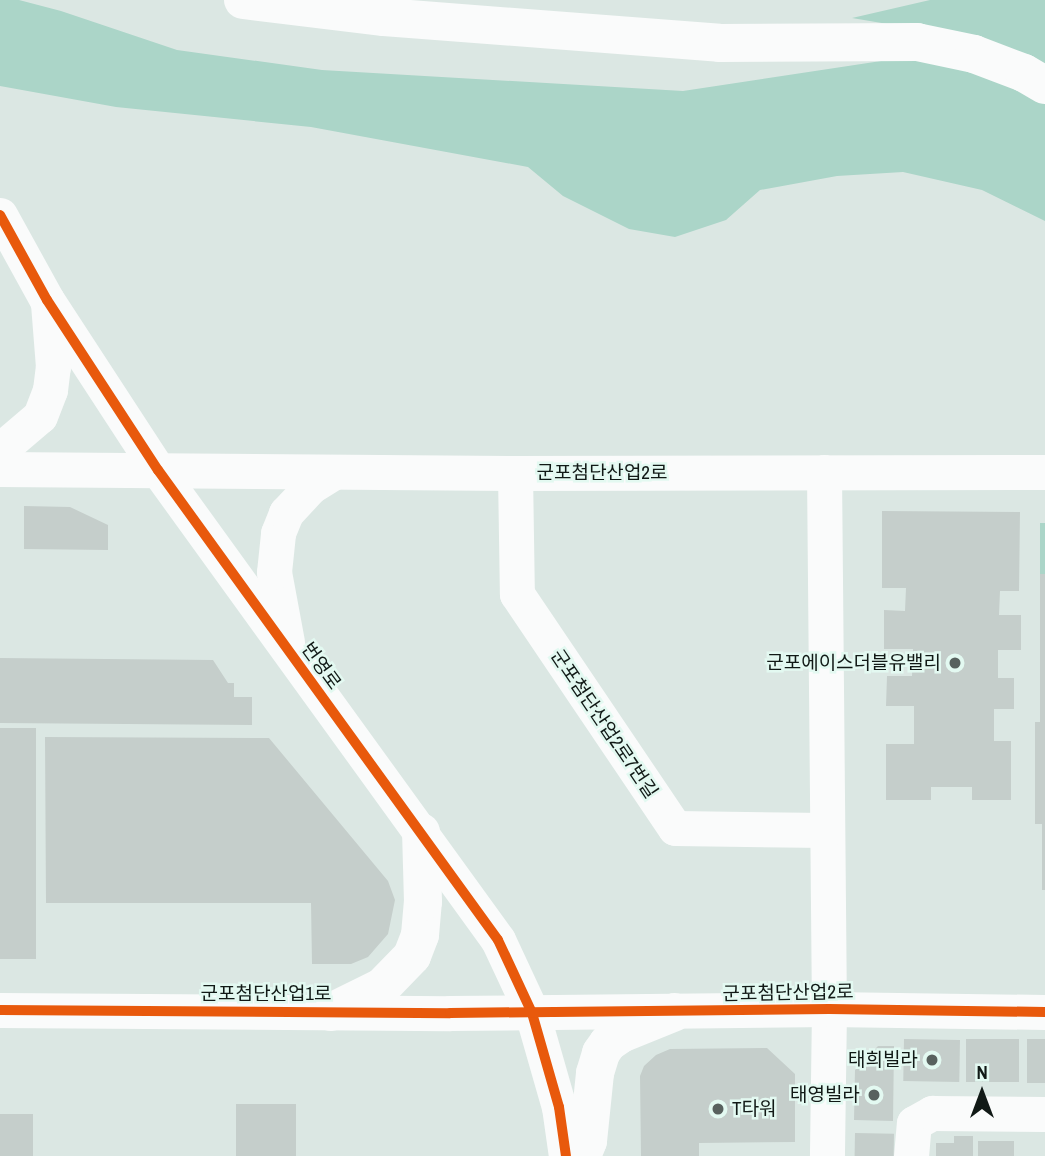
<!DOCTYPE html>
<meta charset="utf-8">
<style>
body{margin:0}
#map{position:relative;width:1045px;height:1156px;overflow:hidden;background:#dbe7e3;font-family:"Archivo Narrow","Noto Sans KR",sans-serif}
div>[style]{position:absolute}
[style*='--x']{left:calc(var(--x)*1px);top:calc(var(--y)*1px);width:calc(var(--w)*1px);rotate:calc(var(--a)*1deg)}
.green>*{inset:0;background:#abd5c8;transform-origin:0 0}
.building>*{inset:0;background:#c5cecb;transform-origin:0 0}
.minor>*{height:35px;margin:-17.5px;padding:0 17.5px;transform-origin:17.5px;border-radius:17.5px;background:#fafbfb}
.major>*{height:38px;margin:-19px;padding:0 19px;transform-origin:19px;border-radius:19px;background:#fafbfb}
.highway>*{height:38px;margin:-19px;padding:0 19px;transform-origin:19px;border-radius:19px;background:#fafbfb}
.cycleway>*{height:10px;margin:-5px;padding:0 5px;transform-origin:5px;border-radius:5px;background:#e8590c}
.dots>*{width:19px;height:19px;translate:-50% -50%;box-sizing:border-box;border:4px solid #e3f9f1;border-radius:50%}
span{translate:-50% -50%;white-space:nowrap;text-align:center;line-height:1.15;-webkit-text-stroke:5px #e3f9f1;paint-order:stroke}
.street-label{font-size:19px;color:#111916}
.poi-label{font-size:19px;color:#111916}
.right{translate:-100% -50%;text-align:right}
.left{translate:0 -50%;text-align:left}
.north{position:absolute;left:947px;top:1058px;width:70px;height:70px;-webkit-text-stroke:5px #e3f9f1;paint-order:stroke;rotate:0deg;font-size:19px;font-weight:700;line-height:28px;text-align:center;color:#111916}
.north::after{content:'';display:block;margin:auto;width:24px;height:32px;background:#111916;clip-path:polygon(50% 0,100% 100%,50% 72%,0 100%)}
</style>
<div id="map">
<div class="green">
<i style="clip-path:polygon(0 0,19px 0,61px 11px,177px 50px,322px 70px,683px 91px,901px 58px,980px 71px,1045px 101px,1045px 221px,982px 190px,903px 172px,837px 176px,760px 190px,726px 220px,675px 237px,629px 229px,563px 196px,528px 167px,311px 127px,116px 107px,0 86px)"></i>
<i style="clip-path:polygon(930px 0,1045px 0,1045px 68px,947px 34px,852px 18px)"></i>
<i style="left:1040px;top:523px;width:5px;height:51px"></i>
</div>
<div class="building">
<i style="clip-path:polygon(24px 506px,70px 507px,108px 525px,108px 550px,24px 549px)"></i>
<i style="clip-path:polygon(882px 511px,1020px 512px,1019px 591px,1000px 591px,999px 615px,1021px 615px,1021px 650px,998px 650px,998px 678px,1014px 678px,1014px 709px,994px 709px,994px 741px,1011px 741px,1011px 800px,972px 800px,972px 787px,931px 787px,931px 800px,886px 800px,886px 744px,914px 744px,914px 706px,886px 706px,887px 676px,912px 676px,913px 649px,884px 649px,884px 610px,905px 611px,906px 588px,882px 588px)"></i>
<i style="clip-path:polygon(1040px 574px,1045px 574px,1045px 890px,1042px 890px,1042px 824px,1035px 824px,1035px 722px,1040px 722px)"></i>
<i style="clip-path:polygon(0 658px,213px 660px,228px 683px,234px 683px,234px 697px,252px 697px,252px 725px,0 723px)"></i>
<i style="left:36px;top:728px;width:231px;height:36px;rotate:90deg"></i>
<i style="clip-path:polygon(45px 737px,269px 738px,388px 881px,395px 900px,388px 934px,368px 957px,351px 964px,312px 964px,311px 903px,46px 903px)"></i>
<i style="left:904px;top:1039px;width:56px;height:42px;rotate:1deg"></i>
<i style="left:966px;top:1039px;width:53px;height:43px"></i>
<i style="left:1027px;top:1039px;width:18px;height:44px"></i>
<i style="clip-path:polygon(878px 1046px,894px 1046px,893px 1121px,854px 1120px,855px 1070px)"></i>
<i style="clip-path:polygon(767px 1048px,795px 1074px,795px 1142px,699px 1143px,699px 1156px,641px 1156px,640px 1076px,644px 1066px,656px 1055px,670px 1049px)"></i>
<i style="left:236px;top:1104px;width:60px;height:52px"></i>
<i style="left:0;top:1114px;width:33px;height:42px"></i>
<i style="left:855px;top:1133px;width:39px;height:23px;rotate:1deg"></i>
<i style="clip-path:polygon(954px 1136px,973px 1136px,973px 1156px,936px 1156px,936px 1143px,954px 1143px)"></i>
<i style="left:978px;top:1141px;width:36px;height:15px"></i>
</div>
<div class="minor">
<i style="--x:0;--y:215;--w:97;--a:61.1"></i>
<i style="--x:47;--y:300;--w:203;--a:56.9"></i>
<i style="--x:158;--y:470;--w:580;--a:54.12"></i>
<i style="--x:498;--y:940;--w:81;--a:65"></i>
<i style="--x:532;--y:1013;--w:98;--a:74"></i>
<i style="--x:559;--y:1107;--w:49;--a:81.9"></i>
<i style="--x:0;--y:450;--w:52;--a:-40.4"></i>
<i style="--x:40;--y:416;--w:28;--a:-69"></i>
<i style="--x:50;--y:390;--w:23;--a:-83"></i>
<i style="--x:53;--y:367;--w:63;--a:-94.5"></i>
<i style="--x:0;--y:469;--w:515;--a:0.45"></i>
<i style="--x:515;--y:473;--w:530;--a:-0.11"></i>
<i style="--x:824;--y:472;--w:537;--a:89.47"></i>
<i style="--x:829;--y:1009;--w:147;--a:90.8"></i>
<i style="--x:515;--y:473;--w:121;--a:89.1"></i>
<i style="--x:517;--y:594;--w:282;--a:56"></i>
<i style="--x:675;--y:828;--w:151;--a:0.8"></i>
<i style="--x:287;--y:642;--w:71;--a:-100.5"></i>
<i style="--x:274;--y:572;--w:39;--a:-84"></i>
<i style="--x:278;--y:533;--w:22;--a:-68"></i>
<i style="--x:286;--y:513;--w:35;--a:-47"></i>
<i style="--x:310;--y:487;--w:28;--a:-32"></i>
<i style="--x:0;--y:1010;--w:450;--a:0.4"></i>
<i style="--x:450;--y:1013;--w:379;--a:-0.6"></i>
<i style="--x:829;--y:1009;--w:216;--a:0.8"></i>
<i style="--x:911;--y:1156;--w:33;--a:-85"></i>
<i style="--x:914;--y:1123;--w:21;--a:-29"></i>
<i style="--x:932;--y:1113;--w:113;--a:0.5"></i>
</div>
<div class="major">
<i style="--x:331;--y:1012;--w:57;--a:-26.1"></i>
<i style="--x:382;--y:987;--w:43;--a:-45.9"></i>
<i style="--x:412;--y:956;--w:22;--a:-69"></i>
<i style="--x:420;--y:935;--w:33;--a:-85"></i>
<i style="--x:423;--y:902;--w:70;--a:-91.6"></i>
<i style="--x:582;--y:1156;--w:16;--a:-68"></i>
<i style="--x:588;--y:1141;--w:68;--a:-84.1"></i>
<i style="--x:595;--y:1073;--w:21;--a:-73"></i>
<i style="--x:601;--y:1053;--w:12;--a:-55"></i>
<i style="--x:608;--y:1043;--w:16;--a:-35"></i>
<i style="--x:621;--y:1034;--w:58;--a:-22.2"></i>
</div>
<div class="highway">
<i style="--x:243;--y:0;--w:142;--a:6.9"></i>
<i style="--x:384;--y:17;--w:336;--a:4.4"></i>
<i style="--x:719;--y:43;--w:198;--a:-0.3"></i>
<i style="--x:917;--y:42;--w:58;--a:11.9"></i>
<i style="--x:974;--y:54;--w:53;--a:20.8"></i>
<i style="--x:1024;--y:73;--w:24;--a:30"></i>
</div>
<div class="cycleway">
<i style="--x:0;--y:215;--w:97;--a:61.1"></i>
<i style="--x:47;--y:300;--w:203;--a:56.9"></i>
<i style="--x:158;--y:470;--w:580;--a:54.12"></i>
<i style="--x:498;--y:940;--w:81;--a:65"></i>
<i style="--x:532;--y:1013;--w:98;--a:74"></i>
<i style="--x:559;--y:1107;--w:49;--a:81.9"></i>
<i style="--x:0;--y:1010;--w:450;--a:0.4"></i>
<i style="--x:450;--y:1013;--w:379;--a:-0.6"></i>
<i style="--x:829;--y:1009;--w:216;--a:0.8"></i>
</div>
<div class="dots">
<i style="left:955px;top:663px;background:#58615e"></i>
<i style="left:932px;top:1060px;background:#58615e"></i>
<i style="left:874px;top:1095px;background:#58615e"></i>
<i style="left:718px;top:1109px;background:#58615e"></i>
</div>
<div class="street-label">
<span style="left:602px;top:473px">군포첨단산업2로</span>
<span style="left:321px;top:666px;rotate:54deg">번영로</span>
<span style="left:604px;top:724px;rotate:56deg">군포첨단산업2로7번길</span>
<span style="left:788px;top:993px;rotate:-1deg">군포첨단산업2로</span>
<span style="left:266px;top:994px">군포첨단산업1로</span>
</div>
<div class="poi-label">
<span class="right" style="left:941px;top:663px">군포에이스더블유밸리</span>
<span class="right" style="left:918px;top:1060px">태희빌라</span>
<span class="right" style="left:860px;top:1095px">태영빌라</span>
<span class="left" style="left:732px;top:1109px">T타워</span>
</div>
<div class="north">N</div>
</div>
